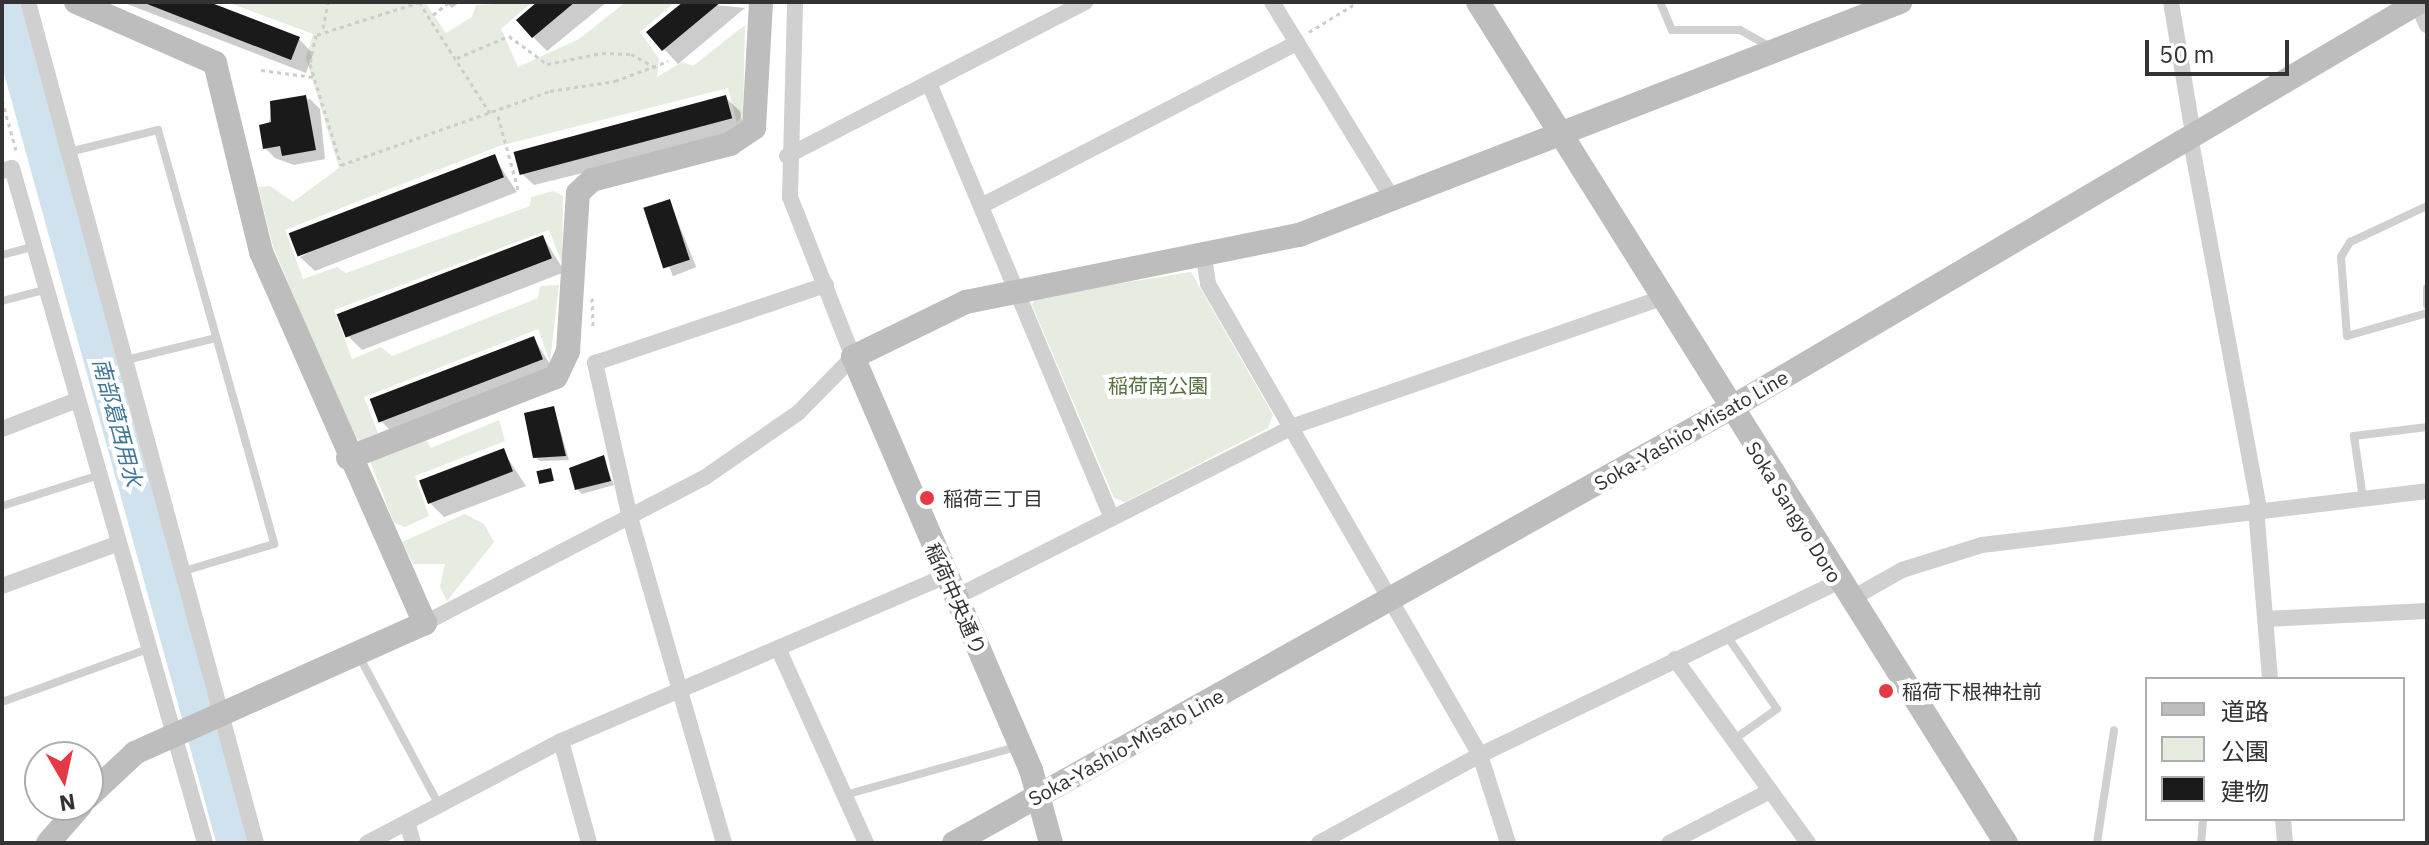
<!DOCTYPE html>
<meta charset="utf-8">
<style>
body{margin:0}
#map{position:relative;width:2429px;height:845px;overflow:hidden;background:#fff;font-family:"IBM Plex Sans","Noto Sans JP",sans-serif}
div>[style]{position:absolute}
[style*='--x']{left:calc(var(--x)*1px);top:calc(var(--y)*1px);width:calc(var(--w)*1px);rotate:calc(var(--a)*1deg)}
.green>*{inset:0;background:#e6ecdf}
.shadow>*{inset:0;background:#0003;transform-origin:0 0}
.river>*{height:34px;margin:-17px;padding:0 17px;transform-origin:17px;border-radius:17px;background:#cfe2ee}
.building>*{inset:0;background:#1a1a1a;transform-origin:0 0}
.path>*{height:3px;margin-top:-1.5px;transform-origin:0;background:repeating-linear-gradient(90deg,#cdcdcd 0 4px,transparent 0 8px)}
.lane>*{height:8px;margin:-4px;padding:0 4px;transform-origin:4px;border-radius:4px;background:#d0d0d0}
.street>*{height:16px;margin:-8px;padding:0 8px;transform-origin:8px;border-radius:8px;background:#d0d0d0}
.secondary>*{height:24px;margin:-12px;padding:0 12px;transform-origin:12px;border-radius:12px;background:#bdbdbd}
.dots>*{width:22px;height:22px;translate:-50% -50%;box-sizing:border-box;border:4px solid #fff;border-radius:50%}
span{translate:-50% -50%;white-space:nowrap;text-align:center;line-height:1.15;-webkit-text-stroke:8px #fff;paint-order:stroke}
.park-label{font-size:20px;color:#56703f}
.street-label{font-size:20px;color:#333}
.poi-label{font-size:20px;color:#333}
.left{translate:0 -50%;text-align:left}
.water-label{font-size:22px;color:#3f7597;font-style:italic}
.frame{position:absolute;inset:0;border:4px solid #333;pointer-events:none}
.legend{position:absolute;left:2145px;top:677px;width:260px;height:144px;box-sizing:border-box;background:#fff;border:2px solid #adadad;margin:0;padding:10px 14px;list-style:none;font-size:24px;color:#333}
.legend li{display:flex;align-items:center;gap:16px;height:40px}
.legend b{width:40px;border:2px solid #adadad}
.north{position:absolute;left:24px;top:741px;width:80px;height:80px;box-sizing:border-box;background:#fff;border:2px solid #adadad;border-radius:50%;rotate:171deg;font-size:22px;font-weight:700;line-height:32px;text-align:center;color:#333}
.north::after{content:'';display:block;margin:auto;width:28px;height:36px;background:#e63946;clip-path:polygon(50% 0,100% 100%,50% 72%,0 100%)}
.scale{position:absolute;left:2145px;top:40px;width:144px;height:36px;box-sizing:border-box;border:4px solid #333;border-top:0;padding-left:10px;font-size:24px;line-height:28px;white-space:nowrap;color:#333;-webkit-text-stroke:6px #fff;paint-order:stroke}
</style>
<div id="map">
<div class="green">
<i style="clip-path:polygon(227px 2px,425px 2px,446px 33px,472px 17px,476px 5px,532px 2px,501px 29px,518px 67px,579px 39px,626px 2px,675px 2px,640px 32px,659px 59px,657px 77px,682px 62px,693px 66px,745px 25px,743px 113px,737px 123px,728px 88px,499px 146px,285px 230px,303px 279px,337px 267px,346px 273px,530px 206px,531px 197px,553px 191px,563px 196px,562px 263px,549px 230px,334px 310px,352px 359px,381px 347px,392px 356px,538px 298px,540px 286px,559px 285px,550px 362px,538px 329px,364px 397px,378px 433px,360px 440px,351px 435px,273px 246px,258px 187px,270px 186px,293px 202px,339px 168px,306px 58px,313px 34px)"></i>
<i style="clip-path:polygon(1191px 272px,1273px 415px,1268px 428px,1125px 502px,1114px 498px,1032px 305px,1036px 297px)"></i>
<i style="clip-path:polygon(499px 420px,505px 441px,415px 476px,429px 516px,405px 527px,394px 523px,370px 461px,426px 440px,431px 448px)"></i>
<i style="clip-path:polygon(465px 514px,484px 524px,494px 542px,447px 601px,440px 587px,445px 564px,413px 564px,402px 542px)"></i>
</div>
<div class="shadow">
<i style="clip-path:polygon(122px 2px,203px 2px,299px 39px,313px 54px,306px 73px)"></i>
<i style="clip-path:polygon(446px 2px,460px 2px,452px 8px)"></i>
<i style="clip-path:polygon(540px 2px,607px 2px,547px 51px,533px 37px)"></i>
<i style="clip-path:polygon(686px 2px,745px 8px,678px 64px,649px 33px)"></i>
<i style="clip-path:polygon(725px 97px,740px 111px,745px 133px,534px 185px,519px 171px)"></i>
<i style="clip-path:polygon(310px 99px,320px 109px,325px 159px,294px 165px,275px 158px,265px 148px,272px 103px)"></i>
<i style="clip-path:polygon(494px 157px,517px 192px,315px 271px,300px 257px)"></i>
<i style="left:670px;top:202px;width:70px;height:25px;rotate:68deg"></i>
<i style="clip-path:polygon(543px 237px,565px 272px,362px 350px,348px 336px)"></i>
<i style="clip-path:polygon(534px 339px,556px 373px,395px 435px,381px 421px)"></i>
<i style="clip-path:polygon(554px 408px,569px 460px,540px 461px,535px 457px)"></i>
<i style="clip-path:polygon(503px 451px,526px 486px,444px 517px,430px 503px)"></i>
<i style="clip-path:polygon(603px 458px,614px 485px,582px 494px,577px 489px)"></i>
</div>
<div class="river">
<i style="--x:2;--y:2;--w:872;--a:74.58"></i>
</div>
<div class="building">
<i style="clip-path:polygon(142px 2px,209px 2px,300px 37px,291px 60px)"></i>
<i style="clip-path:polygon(537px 2px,575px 2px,532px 38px,516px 20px)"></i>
<i style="clip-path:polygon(683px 2px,721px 2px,662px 51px,646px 32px)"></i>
<i style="clip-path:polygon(306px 95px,316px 150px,282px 156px,280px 146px,263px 149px,259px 125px,271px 122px,270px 101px)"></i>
<i style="left:726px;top:95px;width:24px;height:220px;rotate:75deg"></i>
<i style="left:495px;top:154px;width:25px;height:221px;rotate:69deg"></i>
<i style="left:670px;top:199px;width:64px;height:28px;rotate:72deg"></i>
<i style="left:543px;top:235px;width:25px;height:221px;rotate:69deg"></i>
<i style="left:534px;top:336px;width:25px;height:176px;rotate:69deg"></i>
<i style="clip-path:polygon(554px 406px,566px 456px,533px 458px,524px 413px)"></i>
<i style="left:504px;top:448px;width:25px;height:91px;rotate:69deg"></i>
<i style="clip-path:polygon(604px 455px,611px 481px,575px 490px,569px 468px)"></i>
<i style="left:551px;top:468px;width:13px;height:15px;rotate:77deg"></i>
</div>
<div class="path">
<i style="--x:419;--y:2;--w:132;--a:57.4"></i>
<i style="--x:420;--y:2;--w:109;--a:162.4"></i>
<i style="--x:316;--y:35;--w:30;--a:102"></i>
<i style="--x:310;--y:64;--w:106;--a:72.9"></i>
<i style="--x:341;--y:165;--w:222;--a:-19.5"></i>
<i style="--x:550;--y:91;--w:66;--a:-8.7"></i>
<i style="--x:615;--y:81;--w:57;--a:-20.7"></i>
<i style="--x:433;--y:15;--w:21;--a:-39"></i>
<i style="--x:323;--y:28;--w:26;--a:-79"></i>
<i style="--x:1309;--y:32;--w:57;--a:-31.5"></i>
<i style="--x:457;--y:58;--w:56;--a:-22.9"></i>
<i style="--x:509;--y:36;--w:47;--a:36.4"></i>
<i style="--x:547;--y:64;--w:56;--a:-11.3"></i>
<i style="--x:602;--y:53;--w:29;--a:2"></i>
<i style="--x:631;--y:54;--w:29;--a:29"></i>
<i style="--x:261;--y:70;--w:53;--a:7.5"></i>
<i style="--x:2;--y:100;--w:52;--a:74.4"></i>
<i style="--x:498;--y:116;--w:80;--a:74.7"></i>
<i style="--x:592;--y:298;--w:31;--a:88"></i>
</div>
<div class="lane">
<i style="--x:1660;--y:2;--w:30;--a:67"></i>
<i style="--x:1672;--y:30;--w:68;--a:0"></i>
<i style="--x:1740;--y:30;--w:35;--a:29"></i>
<i style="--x:69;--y:152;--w:92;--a:-13.9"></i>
<i style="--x:158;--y:130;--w:430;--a:74.3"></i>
<i style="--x:274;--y:544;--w:94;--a:163.3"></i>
<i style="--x:2427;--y:206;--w:85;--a:154.9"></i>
<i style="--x:2350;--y:242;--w:17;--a:121"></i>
<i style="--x:2341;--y:257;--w:79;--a:85.7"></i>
<i style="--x:2347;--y:336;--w:83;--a:-16"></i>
<i style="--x:2;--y:255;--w:34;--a:-15"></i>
<i style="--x:2427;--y:288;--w:17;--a:90"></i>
<i style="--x:2;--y:301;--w:48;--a:-14.6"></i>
<i style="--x:126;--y:360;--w:93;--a:-13.7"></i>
<i style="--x:2363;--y:498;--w:63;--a:-98.3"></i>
<i style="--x:2354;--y:436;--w:74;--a:-7"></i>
<i style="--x:2;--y:506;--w:102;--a:-17.7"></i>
<i style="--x:1727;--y:636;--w:88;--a:55.6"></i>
<i style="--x:1777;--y:709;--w:54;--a:144.8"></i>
<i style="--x:359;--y:656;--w:169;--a:61.8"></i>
<i style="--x:2;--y:702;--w:155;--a:-20"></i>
<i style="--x:845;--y:795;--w:181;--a:-15.7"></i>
<i style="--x:2097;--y:843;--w:114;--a:-81.4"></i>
<i style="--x:2201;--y:843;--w:24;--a:-85"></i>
</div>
<div class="street">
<i style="--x:28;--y:2;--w:871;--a:74.83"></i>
<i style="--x:1272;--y:2;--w:233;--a:58.5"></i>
<i style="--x:2171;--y:2;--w:134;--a:80.5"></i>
<i style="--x:2417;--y:2;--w:25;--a:67"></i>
<i style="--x:929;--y:83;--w:472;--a:67.2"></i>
<i style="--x:2190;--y:136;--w:378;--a:79.5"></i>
<i style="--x:787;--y:156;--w:336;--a:-27.3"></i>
<i style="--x:2;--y:171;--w:10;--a:-17"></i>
<i style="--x:12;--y:168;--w:702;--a:74.04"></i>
<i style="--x:981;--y:206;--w:356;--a:-27.3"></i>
<i style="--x:1204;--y:258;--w:26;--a:81"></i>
<i style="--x:1208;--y:284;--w:544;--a:59.99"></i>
<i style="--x:1480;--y:755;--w:92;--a:72.3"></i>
<i style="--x:2;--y:429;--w:80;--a:-21.1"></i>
<i style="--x:2256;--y:508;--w:172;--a:85.3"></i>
<i style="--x:2;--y:586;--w:122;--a:-20.1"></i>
<i style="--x:956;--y:597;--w:379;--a:-26.8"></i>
<i style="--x:1294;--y:426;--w:390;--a:-19.2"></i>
<i style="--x:1849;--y:600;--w:61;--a:-29.5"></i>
<i style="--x:1902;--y:570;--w:84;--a:-17.4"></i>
<i style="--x:1982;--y:545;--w:448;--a:-6.9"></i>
<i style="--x:2265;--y:619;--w:162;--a:-2.8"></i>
<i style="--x:425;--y:623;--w:314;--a:-27.5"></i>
<i style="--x:704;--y:478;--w:114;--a:-34.7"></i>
<i style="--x:798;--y:413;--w:78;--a:-45.5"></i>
<i style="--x:853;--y:357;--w:172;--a:-111.5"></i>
<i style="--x:790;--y:197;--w:195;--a:-88.5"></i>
<i style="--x:778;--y:648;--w:214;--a:65.7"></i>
<i style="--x:1675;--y:659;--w:227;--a:54.1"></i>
<i style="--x:561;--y:741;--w:106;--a:74.6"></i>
<i style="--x:2283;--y:819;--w:24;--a:85"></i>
<i style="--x:407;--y:822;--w:22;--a:74"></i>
<i style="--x:367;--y:843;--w:219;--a:-27.7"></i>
<i style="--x:561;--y:741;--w:419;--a:-23.2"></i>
<i style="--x:724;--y:843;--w:338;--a:-106.1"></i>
<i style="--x:630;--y:518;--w:159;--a:-102.7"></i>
<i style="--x:595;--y:363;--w:244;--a:-18.7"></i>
<i style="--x:1319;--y:843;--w:183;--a:-28.7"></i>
<i style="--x:1480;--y:755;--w:398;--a:-25.8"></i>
<i style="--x:1669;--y:843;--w:114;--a:-27.2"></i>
</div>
<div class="secondary">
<i style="--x:76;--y:2;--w:152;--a:23.7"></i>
<i style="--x:215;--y:63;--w:195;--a:76.3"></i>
<i style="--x:261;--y:252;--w:406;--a:66.2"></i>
<i style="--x:425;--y:623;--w:318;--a:155.9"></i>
<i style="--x:135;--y:753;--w:64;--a:136.9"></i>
<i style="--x:1478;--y:2;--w:993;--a:57.88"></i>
<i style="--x:348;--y:458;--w:223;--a:-21.3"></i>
<i style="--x:556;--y:377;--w:29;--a:-65"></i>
<i style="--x:568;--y:351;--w:158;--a:-86.4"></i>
<i style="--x:578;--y:193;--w:19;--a:-43"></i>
<i style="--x:592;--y:180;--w:143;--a:-14.6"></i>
<i style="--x:730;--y:144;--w:29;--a:-34"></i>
<i style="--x:754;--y:128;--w:126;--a:-86.8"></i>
<i style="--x:48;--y:843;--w:50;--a:-49"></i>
<i style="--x:954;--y:843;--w:888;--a:-29.25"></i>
<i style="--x:1729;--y:409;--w:801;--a:-30.53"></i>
<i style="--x:1051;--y:843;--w:76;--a:-105.3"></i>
<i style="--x:1031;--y:770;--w:450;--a:-113.3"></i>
<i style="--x:853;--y:357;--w:126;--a:-26"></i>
<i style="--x:966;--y:302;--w:340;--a:-11.4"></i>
<i style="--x:1299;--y:235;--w:645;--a:-21.19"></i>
</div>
<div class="dots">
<i style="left:927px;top:498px;background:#e63946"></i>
<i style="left:1886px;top:691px;background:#e63946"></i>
</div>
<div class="park-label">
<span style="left:1158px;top:385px">稲荷南公園</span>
</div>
<div class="street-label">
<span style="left:1691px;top:430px;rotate:-30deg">Soka-Yashio-Misato Line</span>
<span style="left:1794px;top:512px;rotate:58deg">Soka Sangyo Doro</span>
<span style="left:956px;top:599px;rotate:66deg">稲荷中央通り</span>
<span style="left:1126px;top:747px;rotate:-29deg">Soka-Yashio-Misato Line</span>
</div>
<div class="poi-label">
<span class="left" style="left:943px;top:498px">稲荷三丁目</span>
<span class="left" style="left:1902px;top:691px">稲荷下根神社前</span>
</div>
<div class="water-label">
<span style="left:118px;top:422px;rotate:75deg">南部葛西用水</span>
</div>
<div class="frame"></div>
<ul class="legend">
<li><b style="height:10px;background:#bdbdbd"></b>道路</li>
<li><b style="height:22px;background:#e6ecdf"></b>公園</li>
<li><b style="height:22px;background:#1a1a1a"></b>建物</li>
</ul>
<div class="north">N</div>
<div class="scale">50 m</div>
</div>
